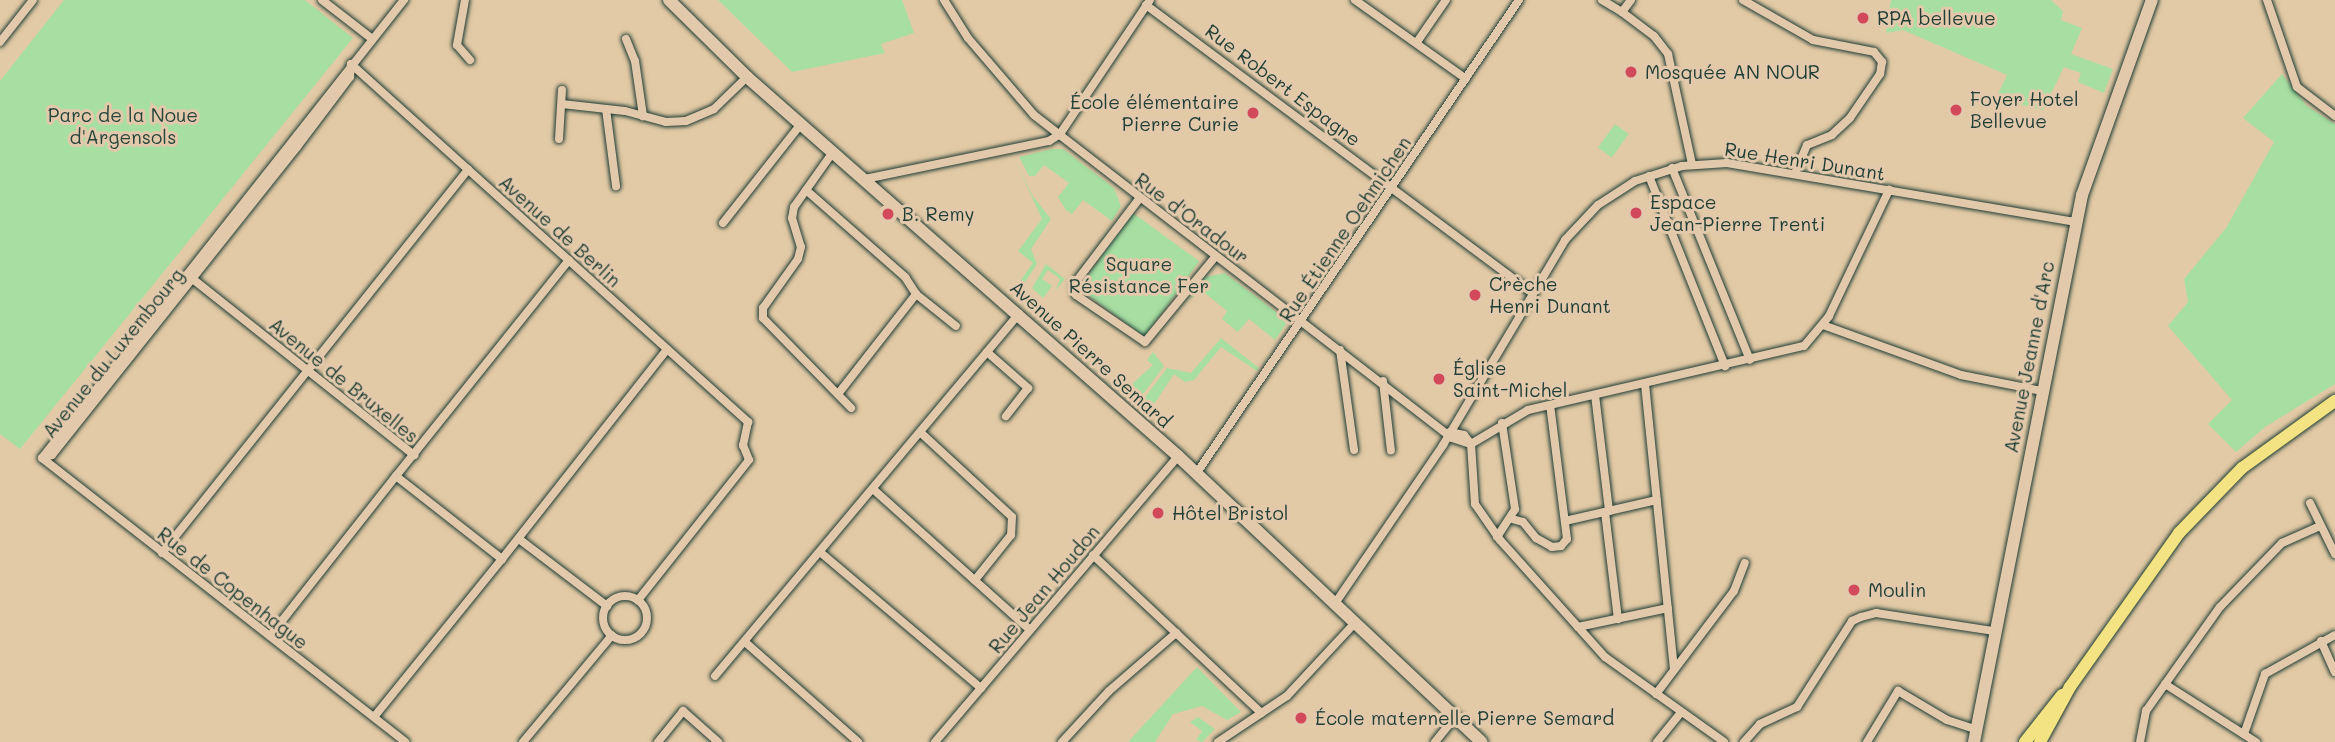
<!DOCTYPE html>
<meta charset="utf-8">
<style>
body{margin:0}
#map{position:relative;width:2335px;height:742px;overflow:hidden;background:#e3caa6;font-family:Mali,sans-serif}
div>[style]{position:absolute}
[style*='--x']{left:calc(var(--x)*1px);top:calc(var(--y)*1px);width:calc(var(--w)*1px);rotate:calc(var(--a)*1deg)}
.green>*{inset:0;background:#a7dea2;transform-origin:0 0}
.roads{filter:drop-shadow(0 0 2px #1f3d34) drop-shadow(0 0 2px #1f3d34)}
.minor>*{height:8px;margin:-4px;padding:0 4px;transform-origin:4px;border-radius:4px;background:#e3c9ab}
.minor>.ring{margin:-4px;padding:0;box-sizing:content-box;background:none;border:8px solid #e3c9ab;border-radius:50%}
.secondary>*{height:12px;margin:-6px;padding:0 6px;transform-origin:6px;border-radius:6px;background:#e3c9ab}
.primary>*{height:12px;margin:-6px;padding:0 6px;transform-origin:6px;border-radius:6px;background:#f4e382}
.dots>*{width:19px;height:19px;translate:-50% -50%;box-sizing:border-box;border:4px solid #e3c9ab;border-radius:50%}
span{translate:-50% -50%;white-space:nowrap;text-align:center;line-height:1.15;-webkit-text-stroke:6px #e3c9ab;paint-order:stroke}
.poi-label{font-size:19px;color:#1f3d34}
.left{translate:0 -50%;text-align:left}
.right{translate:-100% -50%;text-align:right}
.street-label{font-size:19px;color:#1f3d34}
.park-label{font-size:19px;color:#26453a}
</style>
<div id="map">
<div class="green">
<i style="clip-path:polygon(64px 0,305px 0,353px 38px,20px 449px,0 434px,0 81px)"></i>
<i style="clip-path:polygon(718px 0,902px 0,914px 33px,881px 44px,885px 53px,792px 72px)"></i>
<i style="clip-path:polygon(1891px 0,2051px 0,2063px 11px,2061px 20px,2082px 28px,2071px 54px,2113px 69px,2104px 93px,2078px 82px,2081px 73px,2064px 67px,2043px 110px,2015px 103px,1997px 96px,2007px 75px,1903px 30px,1886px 33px)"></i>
<i style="clip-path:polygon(2282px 74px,2307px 106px,2335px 124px,2335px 384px,2265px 427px,2236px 452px,2208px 424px,2232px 400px,2168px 326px,2188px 302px,2184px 279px,2226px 228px,2274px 142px,2243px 118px)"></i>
<i style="left:1615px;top:124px;width:17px;height:29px;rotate:36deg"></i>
<i style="clip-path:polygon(1052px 149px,1063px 149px,1114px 188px,1121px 206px,1112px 221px,1083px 200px,1072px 214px,1066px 210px,1058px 197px,1069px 183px,1044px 165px,1035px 176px,1029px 176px,1019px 157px)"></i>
<i style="clip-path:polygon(1014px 158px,1032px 195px,1051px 219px,1031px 249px,1037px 264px,1023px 285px,1021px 298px,1013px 291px,1033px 263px,1018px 251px,1042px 219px)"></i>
<i style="left:1133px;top:213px;width:82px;height:93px;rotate:36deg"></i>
<i style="clip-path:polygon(1046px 264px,1065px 279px,1056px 290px,1060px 279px,1048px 270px,1042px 279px,1052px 286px,1043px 298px,1032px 288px)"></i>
<i style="clip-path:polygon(1225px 273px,1283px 317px,1286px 324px,1275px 340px,1249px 319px,1238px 332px,1222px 319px,1227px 311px,1201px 290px,1189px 300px,1205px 277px)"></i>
<i style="clip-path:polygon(1221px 338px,1259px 368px,1257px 371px,1221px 347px,1194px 380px,1185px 382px,1174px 374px,1148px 413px,1140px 404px,1167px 368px,1191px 373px)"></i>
<i style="clip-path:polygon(1153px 352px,1164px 366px,1143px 394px,1131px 385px,1153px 365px,1147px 360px)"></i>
<i style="clip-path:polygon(1197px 667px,1241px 712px,1227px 720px,1202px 706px,1173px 714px,1155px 742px,1128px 742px)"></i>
<i style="clip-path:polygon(1198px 717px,1215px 729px,1202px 742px,1196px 740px,1202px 731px,1190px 722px)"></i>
</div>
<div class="roads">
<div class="minor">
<i style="--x:322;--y:0;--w:62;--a:37.8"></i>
<i style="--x:465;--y:0;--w:46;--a:100.1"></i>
<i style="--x:457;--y:45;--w:20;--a:49"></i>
<i style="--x:944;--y:0;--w:45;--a:57.7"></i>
<i style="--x:968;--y:38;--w:101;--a:49.4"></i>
<i style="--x:1034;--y:115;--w:528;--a:37.69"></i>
<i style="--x:1452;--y:438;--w:20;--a:18"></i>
<i style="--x:1355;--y:0;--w:136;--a:35.4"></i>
<i style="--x:1602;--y:0;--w:23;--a:31"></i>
<i style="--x:1622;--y:12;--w:15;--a:-53"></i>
<i style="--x:1743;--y:0;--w:81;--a:29.7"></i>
<i style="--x:1813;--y:40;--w:62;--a:11.1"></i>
<i style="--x:1874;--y:52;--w:13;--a:51"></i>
<i style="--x:1882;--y:62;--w:12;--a:99"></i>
<i style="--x:1880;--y:74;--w:53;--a:124.3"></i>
<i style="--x:1850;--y:118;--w:25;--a:137"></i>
<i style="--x:1832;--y:135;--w:27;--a:158"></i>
<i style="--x:1807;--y:145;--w:30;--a:113"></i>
<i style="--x:2267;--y:0;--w:92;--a:71"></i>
<i style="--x:2297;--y:87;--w:48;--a:37.3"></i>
<i style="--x:1146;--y:5;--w:482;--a:36.7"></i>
<i style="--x:1622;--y:12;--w:40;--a:37"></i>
<i style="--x:1654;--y:36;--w:23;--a:52"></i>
<i style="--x:1668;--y:54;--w:113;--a:77.7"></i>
<i style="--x:626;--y:39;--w:24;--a:68"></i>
<i style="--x:635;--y:61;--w:56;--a:81.7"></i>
<i style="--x:0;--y:42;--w:53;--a:-51.8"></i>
<i style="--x:1417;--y:42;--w:51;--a:-55.4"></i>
<i style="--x:351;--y:64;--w:535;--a:42.04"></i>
<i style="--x:748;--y:422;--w:24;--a:102"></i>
<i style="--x:743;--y:445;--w:16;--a:68"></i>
<i style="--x:749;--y:460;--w:179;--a:128.4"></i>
<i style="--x:562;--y:104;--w:63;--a:6.3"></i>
<i style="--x:625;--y:111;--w:42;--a:15"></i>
<i style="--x:666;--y:122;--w:20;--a:-3"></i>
<i style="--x:686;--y:121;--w:30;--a:-23"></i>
<i style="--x:714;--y:109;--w:46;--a:-44.1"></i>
<i style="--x:606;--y:109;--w:78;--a:82.6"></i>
<i style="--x:559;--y:139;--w:49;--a:-86.5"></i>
<i style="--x:833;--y:152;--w:67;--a:125.3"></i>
<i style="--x:794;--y:207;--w:11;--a:100"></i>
<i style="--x:792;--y:218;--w:30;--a:73"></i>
<i style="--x:801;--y:247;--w:12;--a:104"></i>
<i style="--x:798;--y:259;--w:60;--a:125.5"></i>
<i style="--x:763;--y:308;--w:10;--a:90"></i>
<i style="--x:763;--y:318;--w:126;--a:45.6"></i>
<i style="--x:1672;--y:168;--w:207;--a:67.9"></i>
<i style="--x:1649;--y:176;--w:205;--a:68.2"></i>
<i style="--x:865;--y:179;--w:188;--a:-11.7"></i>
<i style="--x:1049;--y:141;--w:13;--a:-32"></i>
<i style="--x:1060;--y:134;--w:161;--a:-56.1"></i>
<i style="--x:806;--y:190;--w:132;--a:41.3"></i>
<i style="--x:905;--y:277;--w:20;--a:57"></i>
<i style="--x:916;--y:294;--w:51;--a:38.7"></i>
<i style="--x:1139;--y:199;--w:106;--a:127.3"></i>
<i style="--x:1075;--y:283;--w:12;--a:85"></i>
<i style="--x:1076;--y:295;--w:83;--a:34.3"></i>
<i style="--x:1145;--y:342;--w:110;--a:-50.5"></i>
<i style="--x:723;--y:223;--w:126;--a:-51.8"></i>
<i style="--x:569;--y:260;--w:277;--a:128.7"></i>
<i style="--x:396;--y:476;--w:135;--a:38.1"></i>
<i style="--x:502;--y:559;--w:267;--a:-51.8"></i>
<i style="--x:189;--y:276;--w:288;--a:38.5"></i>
<i style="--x:1823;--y:325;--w:147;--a:19.9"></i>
<i style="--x:1961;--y:375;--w:83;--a:11.2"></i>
<i style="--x:1340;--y:350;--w:101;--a:82"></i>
<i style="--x:987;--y:352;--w:55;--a:41.3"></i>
<i style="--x:1028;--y:388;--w:36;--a:128"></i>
<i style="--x:1383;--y:381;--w:70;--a:83.5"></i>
<i style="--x:1645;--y:384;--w:286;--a:84.2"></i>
<i style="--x:838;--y:394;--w:127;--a:-52"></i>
<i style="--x:1595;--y:395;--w:117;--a:83.1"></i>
<i style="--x:920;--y:432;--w:125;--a:42.7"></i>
<i style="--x:1012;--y:517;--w:18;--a:93"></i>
<i style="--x:1011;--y:535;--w:58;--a:128.7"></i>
<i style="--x:1450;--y:432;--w:14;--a:12"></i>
<i style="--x:1464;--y:435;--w:11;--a:52"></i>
<i style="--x:1471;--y:444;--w:66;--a:-30.8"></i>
<i style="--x:1528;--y:410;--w:283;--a:-13.1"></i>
<i style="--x:1804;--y:346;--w:39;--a:-50"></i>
<i style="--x:1829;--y:316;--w:140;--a:-64.5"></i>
<i style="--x:1471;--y:444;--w:60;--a:86.2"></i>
<i style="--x:1475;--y:504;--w:44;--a:55.2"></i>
<i style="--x:1500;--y:540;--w:157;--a:48.1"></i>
<i style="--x:1605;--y:657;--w:146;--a:35.5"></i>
<i style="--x:42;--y:458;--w:584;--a:-51.68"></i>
<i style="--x:42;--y:458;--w:10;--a:-17"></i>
<i style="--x:52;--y:455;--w:394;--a:-51.5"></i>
<i style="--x:297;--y:147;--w:88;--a:-52.9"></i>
<i style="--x:350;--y:77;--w:13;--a:-86"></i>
<i style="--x:42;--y:458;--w:461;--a:38"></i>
<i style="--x:1196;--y:474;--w:574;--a:-55.73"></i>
<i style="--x:873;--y:489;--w:211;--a:41.9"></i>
<i style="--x:2310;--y:503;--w:57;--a:63.9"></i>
<i style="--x:1605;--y:512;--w:108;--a:83.1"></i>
<i style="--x:1512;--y:519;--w:11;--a:15"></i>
<i style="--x:1523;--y:522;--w:21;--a:51"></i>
<i style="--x:1536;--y:538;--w:18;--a:29"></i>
<i style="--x:1552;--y:547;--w:9;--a:-6"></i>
<i style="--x:1561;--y:546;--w:9;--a:-49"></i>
<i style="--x:1567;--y:539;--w:135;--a:-97.2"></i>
<i style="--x:1565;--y:521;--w:94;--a:-12.9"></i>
<i style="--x:1497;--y:537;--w:33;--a:-57"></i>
<i style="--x:1515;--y:509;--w:87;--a:-98.6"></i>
<i style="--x:519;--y:539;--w:111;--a:37.3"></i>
<i style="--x:820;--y:552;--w:211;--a:40.2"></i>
<i style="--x:162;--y:553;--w:491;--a:-51.4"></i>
<i style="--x:1093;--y:555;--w:231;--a:43.2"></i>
<i class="ring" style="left:603px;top:596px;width:36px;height:36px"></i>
<i style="--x:1334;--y:605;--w:194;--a:-55.7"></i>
<i style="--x:1443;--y:445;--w:239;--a:-59.2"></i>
<i style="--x:1565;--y:240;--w:48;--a:-46.7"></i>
<i style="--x:1598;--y:205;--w:44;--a:-33"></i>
<i style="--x:1635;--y:181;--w:49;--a:-17.7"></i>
<i style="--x:1682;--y:166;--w:45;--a:-3.8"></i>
<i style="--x:1727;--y:163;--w:354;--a:9.6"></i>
<i style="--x:1578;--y:627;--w:92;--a:-11.9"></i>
<i style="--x:270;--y:636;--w:204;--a:-51.8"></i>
<i style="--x:2321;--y:641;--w:34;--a:66"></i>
<i style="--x:745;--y:642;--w:151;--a:41.5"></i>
<i style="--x:715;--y:676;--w:473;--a:-50"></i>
<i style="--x:2165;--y:684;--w:108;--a:32.5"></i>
<i style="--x:1656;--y:694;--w:129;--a:-52.9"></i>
<i style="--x:1734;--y:591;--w:30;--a:-69"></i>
<i style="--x:374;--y:717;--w:203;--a:-51"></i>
<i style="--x:2244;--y:734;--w:64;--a:-70.7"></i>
<i style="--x:2265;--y:674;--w:80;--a:-29.1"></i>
<i style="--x:523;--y:742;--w:139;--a:-50.2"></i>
<i style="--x:658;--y:742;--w:40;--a:-51"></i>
<i style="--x:683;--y:711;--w:47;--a:41.5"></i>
<i style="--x:935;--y:742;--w:375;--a:-49.6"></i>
<i style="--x:1062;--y:742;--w:69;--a:-47.3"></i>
<i style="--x:1109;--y:691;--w:89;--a:-40.9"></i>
<i style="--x:1218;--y:742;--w:83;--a:-33.7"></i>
<i style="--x:1287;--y:696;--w:98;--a:-47.1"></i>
<i style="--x:1435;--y:742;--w:33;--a:-51"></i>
<i style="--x:1657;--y:742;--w:38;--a:-51"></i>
<i style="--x:1744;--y:742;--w:24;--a:-48"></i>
<i style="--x:1760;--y:724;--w:41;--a:-24.7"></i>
<i style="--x:1797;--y:707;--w:102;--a:-57.4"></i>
<i style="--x:1852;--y:621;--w:10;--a:-24"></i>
<i style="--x:1861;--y:617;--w:16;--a:-15"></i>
<i style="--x:1876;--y:613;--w:118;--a:8.7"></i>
<i style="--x:1867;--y:742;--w:60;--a:-58.7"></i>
<i style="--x:1898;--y:691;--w:57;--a:30.6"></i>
<i style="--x:1947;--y:720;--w:29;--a:18"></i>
<i style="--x:2140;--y:742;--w:32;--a:-79"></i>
<i style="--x:2146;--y:711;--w:128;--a:-54.6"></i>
<i style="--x:2220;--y:607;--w:89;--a:-45.9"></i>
<i style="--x:2282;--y:543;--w:42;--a:-24.1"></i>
</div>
<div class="secondary">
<i style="--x:669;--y:0;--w:110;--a:44.6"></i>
<i style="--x:747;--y:77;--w:574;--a:41.33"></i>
<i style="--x:1178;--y:456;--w:417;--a:43.3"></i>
<i style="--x:1974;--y:742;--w:558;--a:-78.83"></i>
<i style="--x:2082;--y:195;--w:207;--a:-70.3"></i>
</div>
<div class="primary">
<i style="--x:2025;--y:742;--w:60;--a:-51.8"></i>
<i style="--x:2040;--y:742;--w:63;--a:-61.4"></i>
<i style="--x:2070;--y:687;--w:189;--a:-54.7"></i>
<i style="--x:2179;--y:533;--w:91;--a:-45.9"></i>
<i style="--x:2242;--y:468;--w:115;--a:-35.8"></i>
</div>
</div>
<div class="dots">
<i style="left:1863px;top:18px;background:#d1495b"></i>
<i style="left:1631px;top:72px;background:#d1495b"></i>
<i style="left:1956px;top:110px;background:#d1495b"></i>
<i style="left:1253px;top:113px;background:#d1495b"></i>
<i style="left:1636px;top:213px;background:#d1495b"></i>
<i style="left:888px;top:214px;background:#d1495b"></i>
<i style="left:1475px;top:295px;background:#d1495b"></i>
<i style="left:1439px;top:379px;background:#d1495b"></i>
<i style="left:1158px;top:513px;background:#d1495b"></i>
<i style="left:1854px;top:590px;background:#d1495b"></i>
<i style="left:1301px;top:718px;background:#d1495b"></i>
</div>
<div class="poi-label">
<span class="left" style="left:1877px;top:18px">RPA bellevue</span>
<span class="left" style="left:1645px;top:72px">Mosquée AN NOUR</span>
<span class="left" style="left:1970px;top:110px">Foyer Hotel<br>Bellevue</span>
<span class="right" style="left:1239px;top:113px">École élémentaire<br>Pierre Curie</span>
<span class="left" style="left:1650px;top:213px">Espace<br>Jean-Pierre Trenti</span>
<span class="left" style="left:902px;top:214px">B. Remy</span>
<span class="left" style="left:1489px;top:295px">Crèche<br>Henri Dunant</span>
<span class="left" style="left:1453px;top:379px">Église<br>Saint-Michel</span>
<span class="left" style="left:1172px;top:513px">Hôtel Bristol</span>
<span class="left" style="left:1868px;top:590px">Moulin</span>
<span class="left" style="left:1315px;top:718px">École maternelle Pierre Semard</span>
</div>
<div class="street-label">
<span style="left:1283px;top:85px;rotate:37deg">Rue Robert Espagne</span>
<span style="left:1805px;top:161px;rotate:9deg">Rue Henri Dunant</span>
<span style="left:1192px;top:218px;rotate:37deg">Rue d'Oradour</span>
<span style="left:1345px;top:229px;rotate:-56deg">Rue Étienne Oehmichen</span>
<span style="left:560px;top:231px;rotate:42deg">Avenue de Berlin</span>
<span style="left:113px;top:353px;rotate:-51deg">Avenue du Luxembourg</span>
<span style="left:1091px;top:354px;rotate:42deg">Avenue Pierre Semard</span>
<span style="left:2029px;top:357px;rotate:-79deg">Avenue Jeanne d'Arc</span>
<span style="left:344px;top:380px;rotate:39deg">Avenue de Bruxelles</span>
<span style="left:233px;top:588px;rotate:38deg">Rue de Copenhague</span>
<span style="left:1044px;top:589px;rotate:-50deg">Rue Jean Houdon</span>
</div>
<div class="park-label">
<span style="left:123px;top:126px">Parc de la Noue<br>d'Argensols</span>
<span style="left:1139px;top:275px">Square<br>Résistance Fer</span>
</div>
</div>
